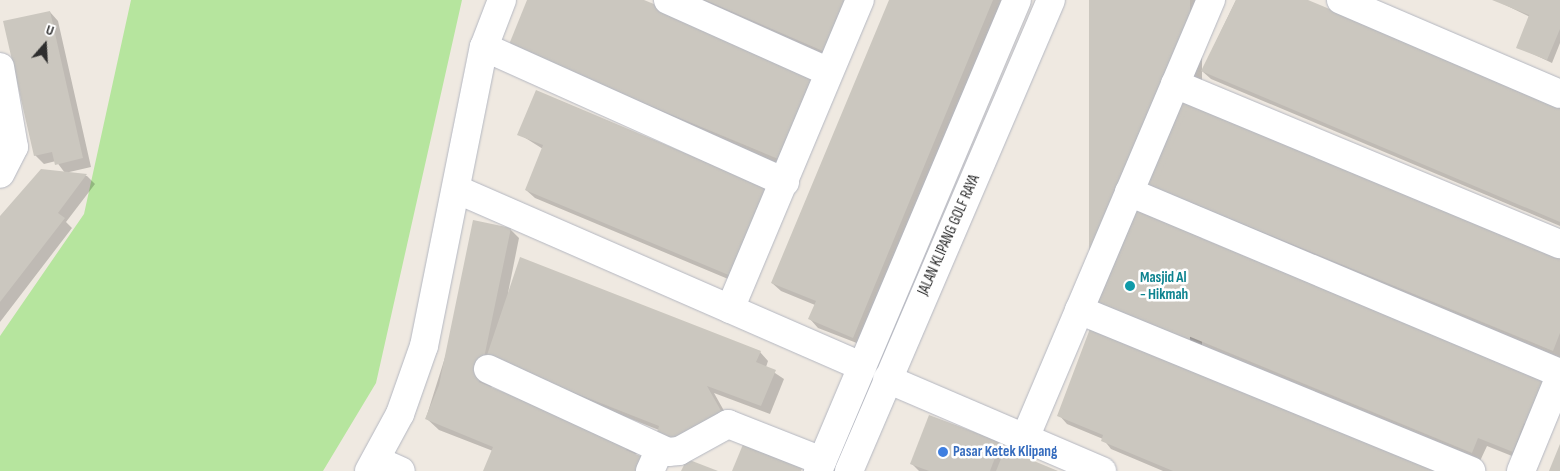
<!DOCTYPE html>
<style>
body{margin:0}
#map{position:relative;width:1560px;height:471px;overflow:hidden;background:#efe9e1;font-family:"Sofia Sans Condensed",sans-serif}
div>[style]{position:absolute}
[style*='--x']{left:calc(var(--x)*1px);top:calc(var(--y)*1px);width:calc(var(--w)*1px);rotate:calc(var(--a)*1deg)}
.green>*{inset:0;background:#b6e59e}
.shadow>*{inset:0;background:#0003;transform-origin:0 0}
.building>*{inset:0;background:#cbc7bf;transform-origin:0 0}
.roads{filter:drop-shadow(0 0 1px #b4b7c1) drop-shadow(0 0 1px #b4b7c1)}
.minor>*{height:28px;margin:-14px;padding:0 14px;transform-origin:14px;border-radius:14px;background:#fff}
.secondary>*{height:28px;margin:-14px;padding:0 14px;transform-origin:14px;border-radius:14px;background:#fff}
.dots>*{width:14px;height:14px;translate:-50% -50%;box-sizing:border-box;border:2px solid #fff;border-radius:50%}
span{translate:-50% -50%;white-space:nowrap;text-align:center;line-height:1.15;-webkit-text-stroke:5px #fff;paint-order:stroke}
.street-label{font-size:15px;color:#2e2e2e}
.culture-label{font-size:15px;color:#0d838f;font-weight:700}
.left{translate:0 -50%;text-align:left}
.shop-label{font-size:15px;color:#366cbe;font-weight:700}
.north{position:absolute;left:20px;top:20px;width:50px;height:50px;-webkit-text-stroke:4px #fff;paint-order:stroke;rotate:19deg;font-size:14px;font-weight:700;line-height:20px;text-align:center;color:#2e2e2e}
.north::after{content:'';display:block;margin:auto;width:18px;height:22px;background:#2e2e2e;clip-path:polygon(50% 0,100% 100%,50% 72%,0 100%)}
</style>
<div id="map">
<div class="green">
<i style="clip-path:polygon(131px 0,462px 0,376px 383px,323px 471px,0 471px,0 336px,84px 214px)"></i>
</div>
<div class="shadow">
<i style="clip-path:polygon(528px 0,641px 0,791px 169px,518px 55px)"></i>
<i style="clip-path:polygon(695px 0,860px 0,834px 60px)"></i>
<i style="clip-path:polygon(890px 0,1005px 0,862px 345px,818px 328px,810px 319px,815px 305px,781px 291px,772px 283px)"></i>
<i style="left:1091px;top:0;width:111px;height:405px"></i>
<i style="clip-path:polygon(1236px 0,1305px 0,1560px 107px,1560px 226px,1211px 79px,1202px 71px)"></i>
<i style="clip-path:polygon(1495px 0,1560px 0,1560px 43px,1552px 63px,1518px 47px,1530px 17px)"></i>
<i style="clip-path:polygon(50px 12px,58px 21px,91px 167px,65px 173px,56px 161px,44px 164px,35px 155px)"></i>
<i style="clip-path:polygon(537px 92px,740px 284px,535px 198px,526px 190px,543px 149px,519px 134px)"></i>
<i style="clip-path:polygon(41px 170px,87px 176px,95px 184px,66px 222px,72px 228px,0 322px,0 220px)"></i>
<i style="clip-path:polygon(1156px 188px,1560px 251px,1560px 358px,1165px 196px)"></i>
<i style="clip-path:polygon(510px 229px,519px 238px,508px 293px,760px 352px,768px 361px,766px 367px,784px 379px,770px 414px,714px 393px,732px 425px,659px 430px,496px 366px,491px 389px,628px 445px,637px 454px,485px 471px,493px 451px,439px 430px,426px 418px,447px 351px)"></i>
<i style="clip-path:polygon(1104px 301px,1557px 391px,1522px 460px,1487px 446px,1480px 461px,1113px 309px)"></i>
<i style="clip-path:polygon(1059px 415px,1434px 471px,1163px 471px,1111px 449px,1103px 439px,1067px 424px)"></i>
<i style="clip-path:polygon(1000px 443px,1009px 452px,1055px 471px,919px 471px,911px 463px)"></i>
</div>
<div class="building">
<i style="clip-path:polygon(527px 0,644px 0,820px 72px,783px 161px,508px 47px)"></i>
<i style="clip-path:polygon(705px 0,848px 0,825px 52px)"></i>
<i style="clip-path:polygon(889px 0,993px 0,853px 338px,808px 319px,816px 301px,771px 283px)"></i>
<i style="left:1089px;top:0;width:101px;height:405px"></i>
<i style="clip-path:polygon(1236px 0,1308px 0,1560px 105px,1560px 222px,1201px 71px)"></i>
<i style="clip-path:polygon(1492px 0,1560px 0,1560px 29px,1547px 60px,1516px 48px,1529px 15px)"></i>
<i style="clip-path:polygon(50px 11px,83px 158px,55px 165px,52px 152px,34px 156px,3px 21px)"></i>
<i style="clip-path:polygon(536px 90px,768px 188px,731px 276px,525px 190px,543px 145px,517px 135px)"></i>
<i style="clip-path:polygon(1191px 99px,1560px 250px,1560px 333px,1553px 351px,1155px 188px)"></i>
<i style="clip-path:polygon(41px 169px,87px 174px,58px 213px,65px 218px,0 302px,0 216px)"></i>
<i style="clip-path:polygon(1139px 212px,1549px 382px,1530px 426px,1524px 423px,1513px 452px,1478px 438px,1472px 453px,1103px 301px)"></i>
<i style="clip-path:polygon(473px 220px,511px 228px,479px 382px,629px 444px,626px 450px,645px 458px,640px 471px,483px 471px,493px 447px,425px 419px,439px 385px)"></i>
<i style="clip-path:polygon(520px 257px,761px 351px,756px 362px,776px 370px,761px 406px,707px 386px,724px 416px,676px 448px,655px 439px,659px 426px,486px 358px)"></i>
<i style="clip-path:polygon(1091px 326px,1438px 471px,1173px 471px,1101px 441px,1103px 435px,1057px 416px)"></i>
<i style="clip-path:polygon(929px 415px,1001px 442px,990px 471px,929px 471px,910px 464px)"></i>
<i style="clip-path:polygon(744px 442px,803px 466px,801px 471px,732px 471px)"></i>
<i style="clip-path:polygon(1560px 444px,1560px 471px,1549px 471px,1551px 466px)"></i>
<i style="clip-path:polygon(1005px 449px,1058px 471px,996px 471px)"></i>
<i style="clip-path:polygon(687px 459px,718px 471px,681px 471px)"></i>
</div>
<div class="roads">
<div class="minor">
<i style="--x:668;--y:0;--w:176;--a:24.1"></i>
<i style="--x:1341;--y:0;--w:238;--a:23.2"></i>
<i style="--x:484;--y:47;--w:330;--a:24.2"></i>
<i style="--x:0;--y:67;--w:81;--a:80.1"></i>
<i style="--x:14;--y:147;--w:30;--a:117"></i>
<i style="--x:1175;--y:84;--w:417;--a:22.6"></i>
<i style="--x:458;--y:190;--w:438;--a:23.6"></i>
<i style="--x:1129;--y:192;--w:467;--a:22.8"></i>
<i style="--x:730;--y:309;--w:335;--a:-67.2"></i>
<i style="--x:1079;--y:310;--w:424;--a:22.3"></i>
<i style="--x:488;--y:369;--w:198;--a:24.8"></i>
<i style="--x:668;--y:452;--w:11;--a:-5"></i>
<i style="--x:679;--y:451;--w:56;--a:-28.9"></i>
<i style="--x:728;--y:424;--w:101;--a:21.5"></i>
<i style="--x:887;--y:379;--w:234;--a:23.2"></i>
<i style="--x:1025;--y:438;--w:476;--a:-67"></i>
<i style="--x:376;--y:460;--w:27;--a:24"></i>
<i style="--x:369;--y:471;--w:65;--a:-61.5"></i>
<i style="--x:400;--y:414;--w:72;--a:-70.6"></i>
<i style="--x:424;--y:346;--w:305;--a:-78.7"></i>
<i style="--x:484;--y:47;--w:50;--a:-69"></i>
<i style="--x:650;--y:471;--w:24;--a:-66"></i>
<i style="--x:1521;--y:471;--w:103;--a:-67.7"></i>
</div>
<div class="secondary">
<i style="--x:818;--y:471;--w:511;--a:-67.1"></i>
<i style="--x:849;--y:471;--w:512;--a:-66.79"></i>
</div>
</div>
<div class="dots">
<i style="left:1130px;top:286px;background:#0f9aa8"></i>
<i style="left:943px;top:452px;background:#3f7fe0"></i>
</div>
<div class="street-label">
<span style="left:949px;top:235px;rotate:-66deg">JALAN KLIPANG GOLF RAYA</span>
</div>
<div class="culture-label">
<span class="left" style="left:1140px;top:286px">Masjid Al<br>- Hikmah</span>
</div>
<div class="shop-label">
<span class="left" style="left:953px;top:452px">Pasar Ketek Klipang</span>
</div>
<div class="north">U</div>
</div>
